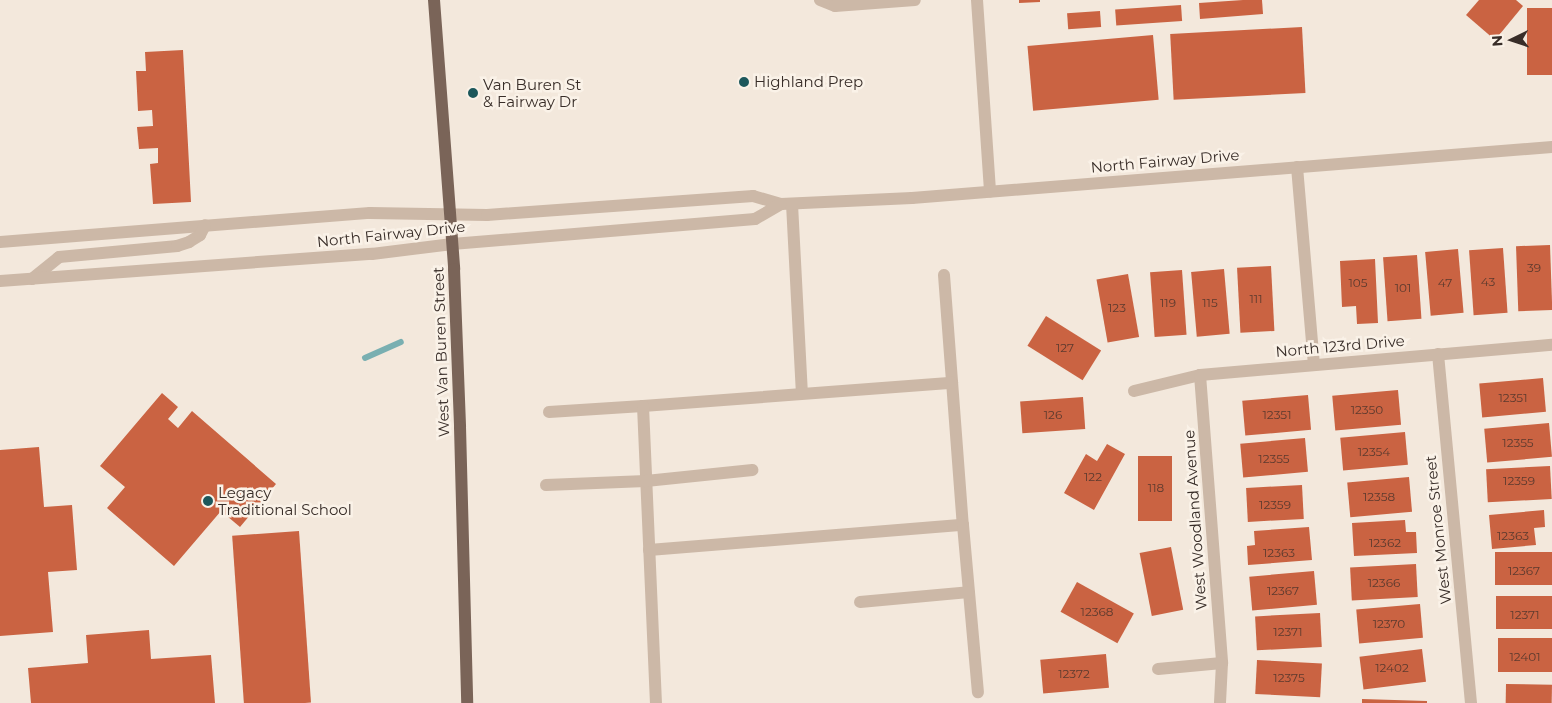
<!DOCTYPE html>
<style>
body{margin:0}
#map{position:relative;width:1552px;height:703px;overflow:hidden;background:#f3e8dc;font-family:Montserrat,sans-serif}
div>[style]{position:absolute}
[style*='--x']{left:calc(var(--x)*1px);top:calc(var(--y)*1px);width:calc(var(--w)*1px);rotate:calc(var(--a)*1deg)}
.stream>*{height:5.5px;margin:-2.75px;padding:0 2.75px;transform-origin:2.75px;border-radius:2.75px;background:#79afb1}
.building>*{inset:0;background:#ca6342;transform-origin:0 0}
.minor>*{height:12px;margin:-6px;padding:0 6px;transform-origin:6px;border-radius:6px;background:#ccb8a7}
.major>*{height:12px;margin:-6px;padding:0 6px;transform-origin:6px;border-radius:6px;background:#7a6458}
.dots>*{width:14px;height:14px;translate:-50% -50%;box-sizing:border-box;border:2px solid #faf2e8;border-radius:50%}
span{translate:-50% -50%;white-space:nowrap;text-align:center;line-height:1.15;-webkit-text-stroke:5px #faf2e8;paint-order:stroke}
.number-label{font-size:12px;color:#5c3a2e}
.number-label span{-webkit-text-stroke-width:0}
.poi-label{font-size:15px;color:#382d28}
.left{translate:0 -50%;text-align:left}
.street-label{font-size:15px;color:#382d28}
.north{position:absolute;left:1487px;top:15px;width:50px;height:50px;-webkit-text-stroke:4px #faf2e8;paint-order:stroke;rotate:266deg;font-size:14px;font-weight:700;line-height:20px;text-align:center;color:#382d28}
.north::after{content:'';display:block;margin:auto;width:18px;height:22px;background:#382d28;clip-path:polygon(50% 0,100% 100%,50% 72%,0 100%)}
</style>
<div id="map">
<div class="stream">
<i style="--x:365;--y:358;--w:39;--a:-24"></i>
</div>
<div class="building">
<i style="clip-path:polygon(1019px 0,1040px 0,1040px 2px,1019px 3px)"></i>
<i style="clip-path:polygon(1243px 0,1262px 0,1263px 14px,1200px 19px,1199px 3px)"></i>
<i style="clip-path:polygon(1479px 0,1516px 0,1523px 6px,1495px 40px,1466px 15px)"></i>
<i style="left:1181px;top:5px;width:16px;height:66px;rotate:86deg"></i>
<i style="left:1527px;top:8px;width:25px;height:67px"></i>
<i style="left:1100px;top:11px;width:16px;height:33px;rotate:86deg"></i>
<i style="left:1302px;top:27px;width:66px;height:132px;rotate:87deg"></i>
<i style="left:1153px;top:35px;width:65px;height:126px;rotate:85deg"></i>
<i style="clip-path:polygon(183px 50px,191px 202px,153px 204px,150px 164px,158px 163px,158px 148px,139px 149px,137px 127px,153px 126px,152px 110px,138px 111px,136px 71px,146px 71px,145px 52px)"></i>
<i style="left:1550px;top:245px;width:65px;height:34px;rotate:88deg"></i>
<i style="left:1503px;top:248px;width:65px;height:34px;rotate:86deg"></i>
<i style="left:1458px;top:249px;width:64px;height:33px;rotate:85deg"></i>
<i style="left:1417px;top:255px;width:64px;height:34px;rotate:86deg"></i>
<i style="clip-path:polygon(1375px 259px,1378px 323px,1357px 324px,1356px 306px,1342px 307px,1340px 261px)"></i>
<i style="left:1271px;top:266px;width:65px;height:34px;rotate:87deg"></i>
<i style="left:1224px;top:269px;width:65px;height:33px;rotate:85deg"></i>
<i style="left:1182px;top:270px;width:65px;height:32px;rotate:86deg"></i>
<i style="left:1128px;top:274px;width:64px;height:32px;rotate:80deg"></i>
<i style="left:1046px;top:316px;width:65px;height:35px;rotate:32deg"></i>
<i style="left:1543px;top:378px;width:34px;height:64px;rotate:85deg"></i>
<i style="left:1398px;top:390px;width:35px;height:66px;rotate:85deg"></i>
<i style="clip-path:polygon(162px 393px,178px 407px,168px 419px,178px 428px,192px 411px,276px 484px,240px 527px,221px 511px,174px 566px,107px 508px,125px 487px,100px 466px)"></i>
<i style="left:1308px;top:395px;width:35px;height:66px;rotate:85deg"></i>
<i style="left:1083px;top:397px;width:32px;height:63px;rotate:86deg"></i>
<i style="left:1549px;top:423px;width:34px;height:65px;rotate:85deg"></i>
<i style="left:1405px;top:432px;width:33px;height:65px;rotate:85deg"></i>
<i style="left:1305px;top:438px;width:34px;height:65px;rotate:85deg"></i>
<i style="clip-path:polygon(1107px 444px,1125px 454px,1094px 510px,1064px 493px,1086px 454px,1097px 461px)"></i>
<i style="clip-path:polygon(39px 447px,44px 507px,72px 505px,77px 570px,48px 572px,53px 632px,0 636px,0 450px)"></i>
<i style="left:1138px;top:456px;width:34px;height:65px"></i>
<i style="left:1550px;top:466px;width:33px;height:64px;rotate:87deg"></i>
<i style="left:1409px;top:477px;width:35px;height:62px;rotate:85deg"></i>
<i style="left:1302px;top:485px;width:34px;height:56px;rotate:87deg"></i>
<i style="clip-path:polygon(1544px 510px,1545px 527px,1534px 528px,1536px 545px,1492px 549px,1489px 515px)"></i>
<i style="clip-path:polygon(1405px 520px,1406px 532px,1416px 532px,1417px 553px,1354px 556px,1352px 523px)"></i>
<i style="clip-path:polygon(1309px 527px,1312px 560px,1248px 565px,1247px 546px,1255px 545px,1254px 531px)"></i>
<i style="left:299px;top:531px;width:172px;height:67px;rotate:86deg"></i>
<i style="left:1171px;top:547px;width:64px;height:32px;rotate:79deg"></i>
<i style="left:1552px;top:552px;width:33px;height:57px;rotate:90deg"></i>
<i style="left:1416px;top:564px;width:33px;height:66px;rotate:87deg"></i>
<i style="left:1314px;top:571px;width:34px;height:65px;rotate:85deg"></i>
<i style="left:1077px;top:582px;width:65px;height:34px;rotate:29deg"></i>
<i style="left:1552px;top:596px;width:33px;height:56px;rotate:90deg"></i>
<i style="left:1420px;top:604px;width:34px;height:64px;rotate:85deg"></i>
<i style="left:1320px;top:613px;width:34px;height:65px;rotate:87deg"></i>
<i style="clip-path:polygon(149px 630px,151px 659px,211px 655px,215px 703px,31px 703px,28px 668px,88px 663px,86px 635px)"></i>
<i style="left:1552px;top:638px;width:34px;height:54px;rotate:90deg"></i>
<i style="left:1422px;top:649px;width:33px;height:63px;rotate:83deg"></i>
<i style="left:1106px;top:654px;width:34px;height:66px;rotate:85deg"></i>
<i style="left:1257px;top:660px;width:65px;height:34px;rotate:3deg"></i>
<i style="left:1506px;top:684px;width:46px;height:19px;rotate:1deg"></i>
<i style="clip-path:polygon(1362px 699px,1427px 701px,1427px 703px,1362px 703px)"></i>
</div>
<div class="minor">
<i style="--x:820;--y:0;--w:16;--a:22"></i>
<i style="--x:835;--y:6;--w:80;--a:-4.3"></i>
<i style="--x:977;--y:0;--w:192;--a:86.1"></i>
<i style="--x:1297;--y:167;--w:198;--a:85.1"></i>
<i style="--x:792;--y:204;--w:189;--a:87"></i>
<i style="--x:0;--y:242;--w:371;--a:-4.5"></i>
<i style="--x:370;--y:213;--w:117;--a:1"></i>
<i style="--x:487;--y:215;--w:267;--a:-4.1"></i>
<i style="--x:753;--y:196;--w:29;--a:16"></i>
<i style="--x:781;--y:204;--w:131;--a:-2.6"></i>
<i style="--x:912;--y:198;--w:642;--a:-4.56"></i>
<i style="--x:944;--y:275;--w:251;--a:85.7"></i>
<i style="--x:32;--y:279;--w:35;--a:-39"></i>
<i style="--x:59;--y:257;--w:119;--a:-5.3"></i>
<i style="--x:177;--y:246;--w:13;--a:-18"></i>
<i style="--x:189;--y:242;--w:13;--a:-32"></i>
<i style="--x:200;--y:235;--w:11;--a:-63"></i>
<i style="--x:0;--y:281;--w:373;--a:-4.2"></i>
<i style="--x:372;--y:254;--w:81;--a:-7.1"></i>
<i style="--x:452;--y:244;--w:304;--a:-4.7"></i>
<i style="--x:755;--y:219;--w:30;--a:-30"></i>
<i style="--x:1438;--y:354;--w:351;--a:84.6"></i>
<i style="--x:1200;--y:375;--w:289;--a:85.6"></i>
<i style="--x:1222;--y:663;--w:40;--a:92.9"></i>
<i style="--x:1134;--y:391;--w:68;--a:-13.6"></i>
<i style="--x:1200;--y:375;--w:353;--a:-4.9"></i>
<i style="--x:643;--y:406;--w:310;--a:-4.3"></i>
<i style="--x:549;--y:412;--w:94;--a:-3.7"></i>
<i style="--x:643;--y:406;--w:297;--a:87.5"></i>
<i style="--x:546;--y:485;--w:100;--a:-2.3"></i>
<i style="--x:646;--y:481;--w:107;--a:-5.9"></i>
<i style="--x:649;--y:550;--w:315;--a:-4.6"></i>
<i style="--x:963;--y:525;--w:168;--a:84.9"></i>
<i style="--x:860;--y:602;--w:109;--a:-5.2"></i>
<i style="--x:1158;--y:669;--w:64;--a:-5.4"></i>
</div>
<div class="major">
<i style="--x:434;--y:0;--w:270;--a:85.7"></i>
<i style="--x:454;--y:269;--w:158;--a:87.8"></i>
<i style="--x:460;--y:427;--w:276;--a:88.5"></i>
</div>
<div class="dots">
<i style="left:744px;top:82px;background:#1c575b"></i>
<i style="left:473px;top:93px;background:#1c575b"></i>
<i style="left:208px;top:501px;background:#1c575b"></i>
</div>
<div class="number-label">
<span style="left:1534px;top:268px">39</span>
<span style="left:1488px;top:282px">43</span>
<span style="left:1358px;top:283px">105</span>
<span style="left:1445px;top:283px">47</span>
<span style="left:1403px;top:288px">101</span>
<span style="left:1256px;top:299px">111</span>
<span style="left:1168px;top:303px">119</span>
<span style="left:1210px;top:303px">115</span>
<span style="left:1117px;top:308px">123</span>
<span style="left:1065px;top:348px">127</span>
<span style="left:1513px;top:398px">12351</span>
<span style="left:1367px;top:410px">12350</span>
<span style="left:1053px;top:415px">126</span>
<span style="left:1277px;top:415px">12351</span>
<span style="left:1518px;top:443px">12355</span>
<span style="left:1374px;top:452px">12354</span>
<span style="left:1274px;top:459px">12355</span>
<span style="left:1093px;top:477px">122</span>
<span style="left:1519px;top:481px">12359</span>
<span style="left:1156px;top:488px">118</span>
<span style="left:1379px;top:497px">12358</span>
<span style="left:1275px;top:505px">12359</span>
<span style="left:1513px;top:536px">12363</span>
<span style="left:1385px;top:543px">12362</span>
<span style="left:1279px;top:553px">12363</span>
<span style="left:1524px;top:571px">12367</span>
<span style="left:1384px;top:583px">12366</span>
<span style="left:1283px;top:591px">12367</span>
<span style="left:1097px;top:612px">12368</span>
<span style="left:1525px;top:615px">12371</span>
<span style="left:1389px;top:624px">12370</span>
<span style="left:1288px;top:632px">12371</span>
<span style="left:1525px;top:657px">12401</span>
<span style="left:1392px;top:668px">12402</span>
<span style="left:1074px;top:674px">12372</span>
<span style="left:1289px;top:678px">12375</span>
</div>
<div class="poi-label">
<span class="left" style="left:754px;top:82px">Highland Prep</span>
<span class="left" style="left:483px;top:93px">Van Buren St<br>&amp; Fairway Dr</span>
<span class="left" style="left:218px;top:501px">Legacy<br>Traditional School</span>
</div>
<div class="street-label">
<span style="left:1165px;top:161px;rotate:-5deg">North Fairway Drive</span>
<span style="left:391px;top:234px;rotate:-6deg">North Fairway Drive</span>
<span style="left:1340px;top:346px;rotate:-5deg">North 123rd Drive</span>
<span style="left:441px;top:352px;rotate:-92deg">West Van Buren Street</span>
<span style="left:1195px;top:520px;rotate:-94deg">West Woodland Avenue</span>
<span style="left:1438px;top:530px;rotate:-96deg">West Monroe Street</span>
</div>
<div class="north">N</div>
</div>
